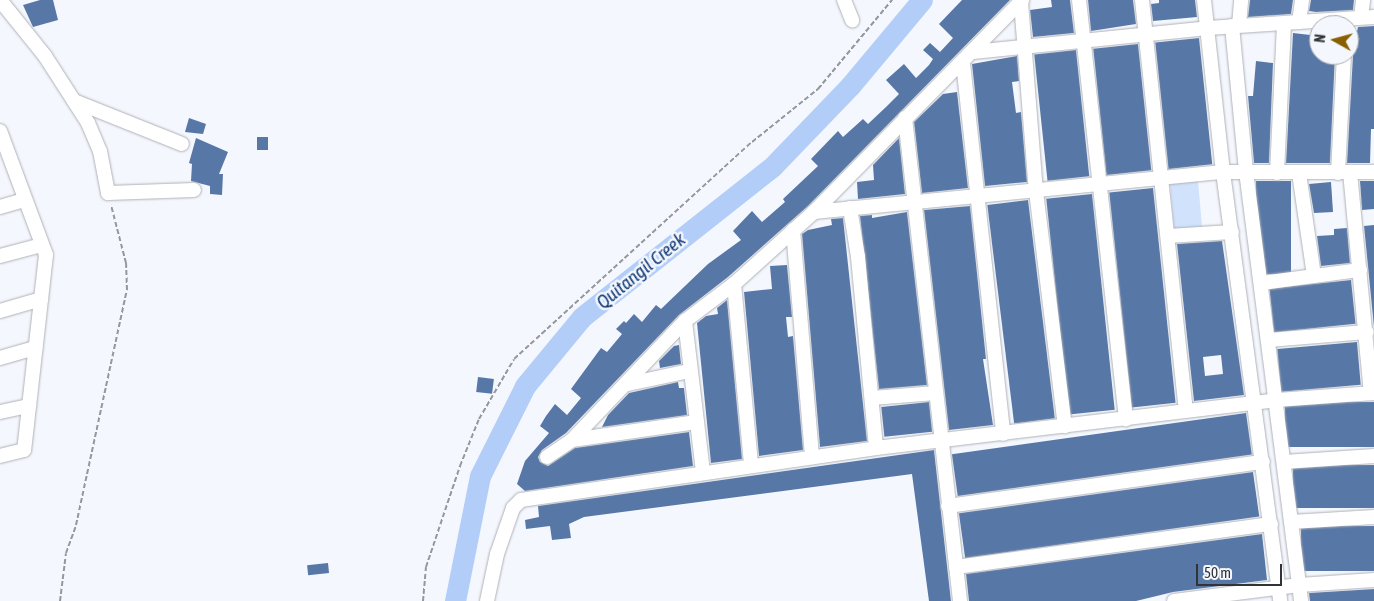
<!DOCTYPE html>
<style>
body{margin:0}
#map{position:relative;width:1374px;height:601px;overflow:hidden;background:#f4f7fd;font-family:"Asap Condensed",sans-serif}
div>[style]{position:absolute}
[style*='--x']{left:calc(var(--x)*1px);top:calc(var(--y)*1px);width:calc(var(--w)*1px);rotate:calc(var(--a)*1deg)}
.green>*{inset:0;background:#d1e2fc;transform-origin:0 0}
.river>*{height:21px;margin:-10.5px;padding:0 10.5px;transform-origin:10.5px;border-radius:10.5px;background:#b2cef8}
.building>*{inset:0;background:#5777a7;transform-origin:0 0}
.path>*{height:2px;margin-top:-1px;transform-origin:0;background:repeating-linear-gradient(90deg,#95979b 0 5px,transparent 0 7.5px)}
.roads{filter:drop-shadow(0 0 1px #aeb1b6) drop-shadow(0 0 1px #aeb1b6)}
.minor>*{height:14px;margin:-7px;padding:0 7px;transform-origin:7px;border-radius:7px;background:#fff}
span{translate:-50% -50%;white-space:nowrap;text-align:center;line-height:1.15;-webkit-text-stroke:5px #f4f7fd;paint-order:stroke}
.water-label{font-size:19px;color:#103a77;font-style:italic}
.north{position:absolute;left:1309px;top:15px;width:50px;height:50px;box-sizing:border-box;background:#f4f7fd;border:1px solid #a6a9ad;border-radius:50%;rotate:277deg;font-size:14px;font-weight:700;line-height:20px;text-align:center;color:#313335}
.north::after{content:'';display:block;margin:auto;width:18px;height:22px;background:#895f00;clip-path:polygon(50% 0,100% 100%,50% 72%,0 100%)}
.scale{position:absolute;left:1196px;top:564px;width:86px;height:22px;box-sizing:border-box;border:2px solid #313335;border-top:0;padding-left:6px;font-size:15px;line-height:18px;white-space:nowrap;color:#313335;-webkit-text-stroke:4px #f4f7fd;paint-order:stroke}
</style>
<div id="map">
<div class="green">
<i style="left:1198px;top:181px;width:48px;height:28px;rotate:85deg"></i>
</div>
<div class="river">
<i style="--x:455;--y:601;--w:127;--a:-78.7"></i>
<i style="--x:480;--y:476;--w:101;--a:-63.4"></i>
<i style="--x:525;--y:386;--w:89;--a:-50.4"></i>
<i style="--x:582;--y:317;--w:243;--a:-38.3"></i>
<i style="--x:773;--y:166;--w:111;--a:-46.1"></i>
<i style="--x:850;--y:86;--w:112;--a:-50.1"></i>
</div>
<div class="building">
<i style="clip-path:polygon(40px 0,53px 0,58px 20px,33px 27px,23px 5px)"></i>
<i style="clip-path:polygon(962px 0,1010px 0,808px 206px,728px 277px,679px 315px,566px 433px,542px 450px,538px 457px,540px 462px,548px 466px,575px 448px,689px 432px,693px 466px,525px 491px,517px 484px,525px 461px,549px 433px,540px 426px,546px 416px,555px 404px,567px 415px,581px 398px,571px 389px,601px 348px,607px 352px,622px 334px,616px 329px,624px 321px,626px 323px,634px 314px,642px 322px,656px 305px,661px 309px,708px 264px,741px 240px,733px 231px,752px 211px,762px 222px,785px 202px,783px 199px,818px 166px,811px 159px,838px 131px,843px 137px,863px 119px,868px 124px,886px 107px,899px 94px,886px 80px,904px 64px,916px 78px,929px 65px,933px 59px,923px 50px,930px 43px,940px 52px,953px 38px,939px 24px)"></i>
<i style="clip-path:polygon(1051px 0,1070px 0,1074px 33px,1033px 37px,1030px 10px,1052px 7px)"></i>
<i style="clip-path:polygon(1088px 0,1133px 0,1136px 24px,1091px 31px)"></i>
<i style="clip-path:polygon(1159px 0,1195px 0,1197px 17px,1153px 21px,1151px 4px,1159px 3px)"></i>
<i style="clip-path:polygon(1250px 0,1293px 0,1291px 14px,1248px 17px)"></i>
<i style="clip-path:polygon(1311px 0,1354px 0,1353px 10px,1316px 12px,1309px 11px)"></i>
<i style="clip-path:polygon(1374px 26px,1374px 129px,1371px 129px,1370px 163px,1347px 163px,1353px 55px,1349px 46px,1354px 46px,1358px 27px)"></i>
<i style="clip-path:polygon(1293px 33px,1319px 36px,1319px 55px,1335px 55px,1330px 163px,1286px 163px)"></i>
<i style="left:1199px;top:38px;width:127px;height:44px;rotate:84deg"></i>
<i style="left:1138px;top:44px;width:127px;height:45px;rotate:84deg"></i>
<i style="left:1076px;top:50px;width:127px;height:42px;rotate:84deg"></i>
<i style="clip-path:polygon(1017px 56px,1019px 81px,1012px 82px,1016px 113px,1021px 112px,1027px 182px,985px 186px,972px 64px)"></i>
<i style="clip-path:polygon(1256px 61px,1273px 63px,1269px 163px,1254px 163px,1248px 96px,1253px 96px)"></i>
<i style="clip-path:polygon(957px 92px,968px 188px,922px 193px,914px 122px,943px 94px)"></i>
<i style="clip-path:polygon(189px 118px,206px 124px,203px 134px,185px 132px)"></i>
<i style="left:257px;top:137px;width:11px;height:13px"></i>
<i style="clip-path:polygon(196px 138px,228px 152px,219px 174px,223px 174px,222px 195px,210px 194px,210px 186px,191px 181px,192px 164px,189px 163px)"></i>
<i style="clip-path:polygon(899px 138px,905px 194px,858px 199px,857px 182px,874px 180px,873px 165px)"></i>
<i style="left:1256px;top:181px;width:35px;height:93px"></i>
<i style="clip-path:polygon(1360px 181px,1374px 181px,1374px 209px,1362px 210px)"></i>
<i style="clip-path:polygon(1331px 182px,1333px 212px,1314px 213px,1309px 184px)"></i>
<i style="left:1153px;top:188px;width:216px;height:44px;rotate:84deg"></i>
<i style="left:1092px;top:194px;width:217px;height:46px;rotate:84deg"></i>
<i style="left:1028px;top:200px;width:220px;height:41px;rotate:83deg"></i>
<i style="clip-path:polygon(970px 206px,986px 359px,983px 359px,993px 425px,949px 430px,924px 210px)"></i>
<i style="clip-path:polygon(907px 212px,927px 385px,879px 389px,860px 216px,872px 215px,872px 218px)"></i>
<i style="clip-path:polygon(843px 218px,867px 441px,820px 447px,802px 234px,808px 230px,832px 225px,831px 219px)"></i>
<i style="clip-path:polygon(1374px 225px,1374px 327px,1364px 226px)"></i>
<i style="clip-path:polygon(1347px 228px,1350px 263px,1321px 266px,1317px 236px,1334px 235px,1334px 229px)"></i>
<i style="clip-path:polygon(evenodd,1222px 241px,1244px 395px,1194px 401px,1177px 244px,1222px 241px,1221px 355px,1223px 374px,1205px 376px,1203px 357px,1221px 355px)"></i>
<i style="clip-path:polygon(787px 265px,792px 317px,786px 317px,788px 337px,793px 336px,803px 450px,759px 456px,744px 292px,772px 289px,770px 266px)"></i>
<i style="left:1351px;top:280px;width:44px;height:82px;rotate:84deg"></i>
<i style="clip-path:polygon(727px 300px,742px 459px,711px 463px,697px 323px,706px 316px,718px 314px,717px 308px)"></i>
<i style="left:1357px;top:342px;width:43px;height:80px;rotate:85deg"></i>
<i style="clip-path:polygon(679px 345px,681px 364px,660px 368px,659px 361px,674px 346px)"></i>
<i style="left:478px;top:377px;width:16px;height:15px;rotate:7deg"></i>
<i style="clip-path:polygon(678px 382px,679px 388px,684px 388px,687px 415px,602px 427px,608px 415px,629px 393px)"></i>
<i style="left:929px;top:402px;width:30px;height:48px;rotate:84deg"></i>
<i style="left:1374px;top:402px;width:45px;height:89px;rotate:90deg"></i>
<i style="left:1246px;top:413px;width:42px;height:297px;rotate:82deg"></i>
<i style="clip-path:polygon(934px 450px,951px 601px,929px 601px,912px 474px,584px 517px,569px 524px,571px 538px,552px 540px,550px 526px,526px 529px,525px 520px,539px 517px,538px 506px)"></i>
<i style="left:1374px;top:465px;width:43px;height:81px;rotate:90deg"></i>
<i style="left:1253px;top:472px;width:45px;height:297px;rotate:82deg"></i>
<i style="left:1374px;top:526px;width:45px;height:73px;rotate:90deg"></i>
<i style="clip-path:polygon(1262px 534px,1267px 580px,1173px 592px,1136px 601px,969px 601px,966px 574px)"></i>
<i style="left:328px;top:563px;width:10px;height:21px;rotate:84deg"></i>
<i style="clip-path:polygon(1374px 589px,1374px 601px,1310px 601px,1309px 593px)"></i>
</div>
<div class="path">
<i style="--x:60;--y:601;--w:48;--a:-82.9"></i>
<i style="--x:66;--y:553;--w:30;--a:-70"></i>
<i style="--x:76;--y:525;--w:240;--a:-77.8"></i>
<i style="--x:127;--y:290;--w:27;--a:-92"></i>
<i style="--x:126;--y:263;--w:60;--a:-104.5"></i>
<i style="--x:423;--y:601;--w:34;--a:-85"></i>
<i style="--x:426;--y:567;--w:107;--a:-71.4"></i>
<i style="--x:460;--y:466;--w:51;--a:-68"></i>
<i style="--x:479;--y:419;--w:69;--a:-59.7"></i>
<i style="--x:514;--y:359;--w:322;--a:-42.4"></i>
<i style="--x:752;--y:142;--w:85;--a:-38.8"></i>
<i style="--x:818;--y:89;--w:116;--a:-50.3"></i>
</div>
<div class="roads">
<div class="minor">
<i style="--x:0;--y:0;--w:72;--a:51.2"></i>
<i style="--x:45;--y:56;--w:80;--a:57.3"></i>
<i style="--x:88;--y:123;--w:30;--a:67"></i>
<i style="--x:100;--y:151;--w:43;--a:79.2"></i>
<i style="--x:108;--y:193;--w:86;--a:-2"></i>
<i style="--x:844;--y:0;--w:22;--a:68"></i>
<i style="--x:1079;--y:0;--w:422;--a:83.6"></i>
<i style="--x:1142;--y:0;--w:413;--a:83.9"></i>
<i style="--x:1204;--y:0;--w:173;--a:83.7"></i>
<i style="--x:1223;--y:172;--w:433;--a:82.4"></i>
<i style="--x:1021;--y:2;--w:190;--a:85.5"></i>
<i style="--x:1036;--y:191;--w:237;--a:83"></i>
<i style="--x:1361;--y:17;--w:17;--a:-83"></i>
<i style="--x:1299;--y:22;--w:22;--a:-82"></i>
<i style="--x:1239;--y:25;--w:25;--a:-85"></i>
<i style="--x:1232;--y:26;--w:146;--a:84.5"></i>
<i style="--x:1246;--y:171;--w:434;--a:82.7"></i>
<i style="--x:973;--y:52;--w:236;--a:-5.8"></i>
<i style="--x:1208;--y:28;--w:166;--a:-3.8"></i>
<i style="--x:963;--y:63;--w:373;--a:83.8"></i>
<i style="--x:74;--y:101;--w:116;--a:21.7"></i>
<i style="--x:905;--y:118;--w:486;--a:83.5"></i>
<i style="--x:0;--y:131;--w:132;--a:69.6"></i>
<i style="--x:46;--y:255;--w:196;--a:96.4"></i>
<i style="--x:24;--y:450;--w:25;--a:166"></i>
<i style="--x:1350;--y:172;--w:222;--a:84.6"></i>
<i style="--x:1277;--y:173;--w:150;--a:-87.3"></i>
<i style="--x:1299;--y:173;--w:104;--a:81.7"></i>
<i style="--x:1338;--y:173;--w:118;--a:-87.1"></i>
<i style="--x:0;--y:207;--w:26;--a:-16"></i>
<i style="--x:850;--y:208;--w:50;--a:80.7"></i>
<i style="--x:858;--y:257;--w:192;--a:84.6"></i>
<i style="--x:814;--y:212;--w:411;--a:-5.6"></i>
<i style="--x:1223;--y:172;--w:151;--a:0"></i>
<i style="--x:793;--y:230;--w:228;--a:85.2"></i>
<i style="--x:1168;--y:236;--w:64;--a:-3.6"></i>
<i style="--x:0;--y:256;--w:43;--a:-14.7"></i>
<i style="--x:1262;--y:283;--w:99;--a:-7.6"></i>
<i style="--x:734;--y:284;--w:181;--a:84.6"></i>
<i style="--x:0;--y:311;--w:43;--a:-16.3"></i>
<i style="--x:685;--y:321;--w:152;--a:83.2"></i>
<i style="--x:1269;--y:340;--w:98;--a:-4.7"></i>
<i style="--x:0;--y:358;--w:37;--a:-16"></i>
<i style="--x:628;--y:384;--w:62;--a:-12"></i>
<i style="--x:872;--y:398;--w:64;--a:-4.5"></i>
<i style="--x:0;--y:412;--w:30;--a:-12"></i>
<i style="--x:572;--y:440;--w:126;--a:-8.2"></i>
<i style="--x:547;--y:457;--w:30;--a:-34"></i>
<i style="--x:572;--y:440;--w:164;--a:-46.5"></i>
<i style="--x:685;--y:321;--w:61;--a:-37.1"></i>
<i style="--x:734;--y:284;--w:108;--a:-42"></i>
<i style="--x:814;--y:212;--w:297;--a:-45.5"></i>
<i style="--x:1284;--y:462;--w:90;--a:-3.8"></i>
<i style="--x:948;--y:506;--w:318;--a:-8"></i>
<i style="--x:1291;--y:522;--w:83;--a:-3.4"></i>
<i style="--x:956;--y:567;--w:318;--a:-7.8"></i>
<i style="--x:487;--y:601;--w:48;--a:-78"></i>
<i style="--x:497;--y:554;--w:49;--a:-70.8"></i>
<i style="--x:513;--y:508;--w:11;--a:-45"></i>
<i style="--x:521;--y:500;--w:359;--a:-8.3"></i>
<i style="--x:876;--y:448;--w:404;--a:-6.8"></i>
<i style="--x:1277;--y:400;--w:97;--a:-4.1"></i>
<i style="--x:1174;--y:601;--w:126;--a:-7.3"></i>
<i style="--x:1299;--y:585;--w:75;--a:-3.8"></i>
</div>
</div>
<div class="water-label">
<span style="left:641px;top:271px;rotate:-39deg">Quitangil Creek</span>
</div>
<div class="north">N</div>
<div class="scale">50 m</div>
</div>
